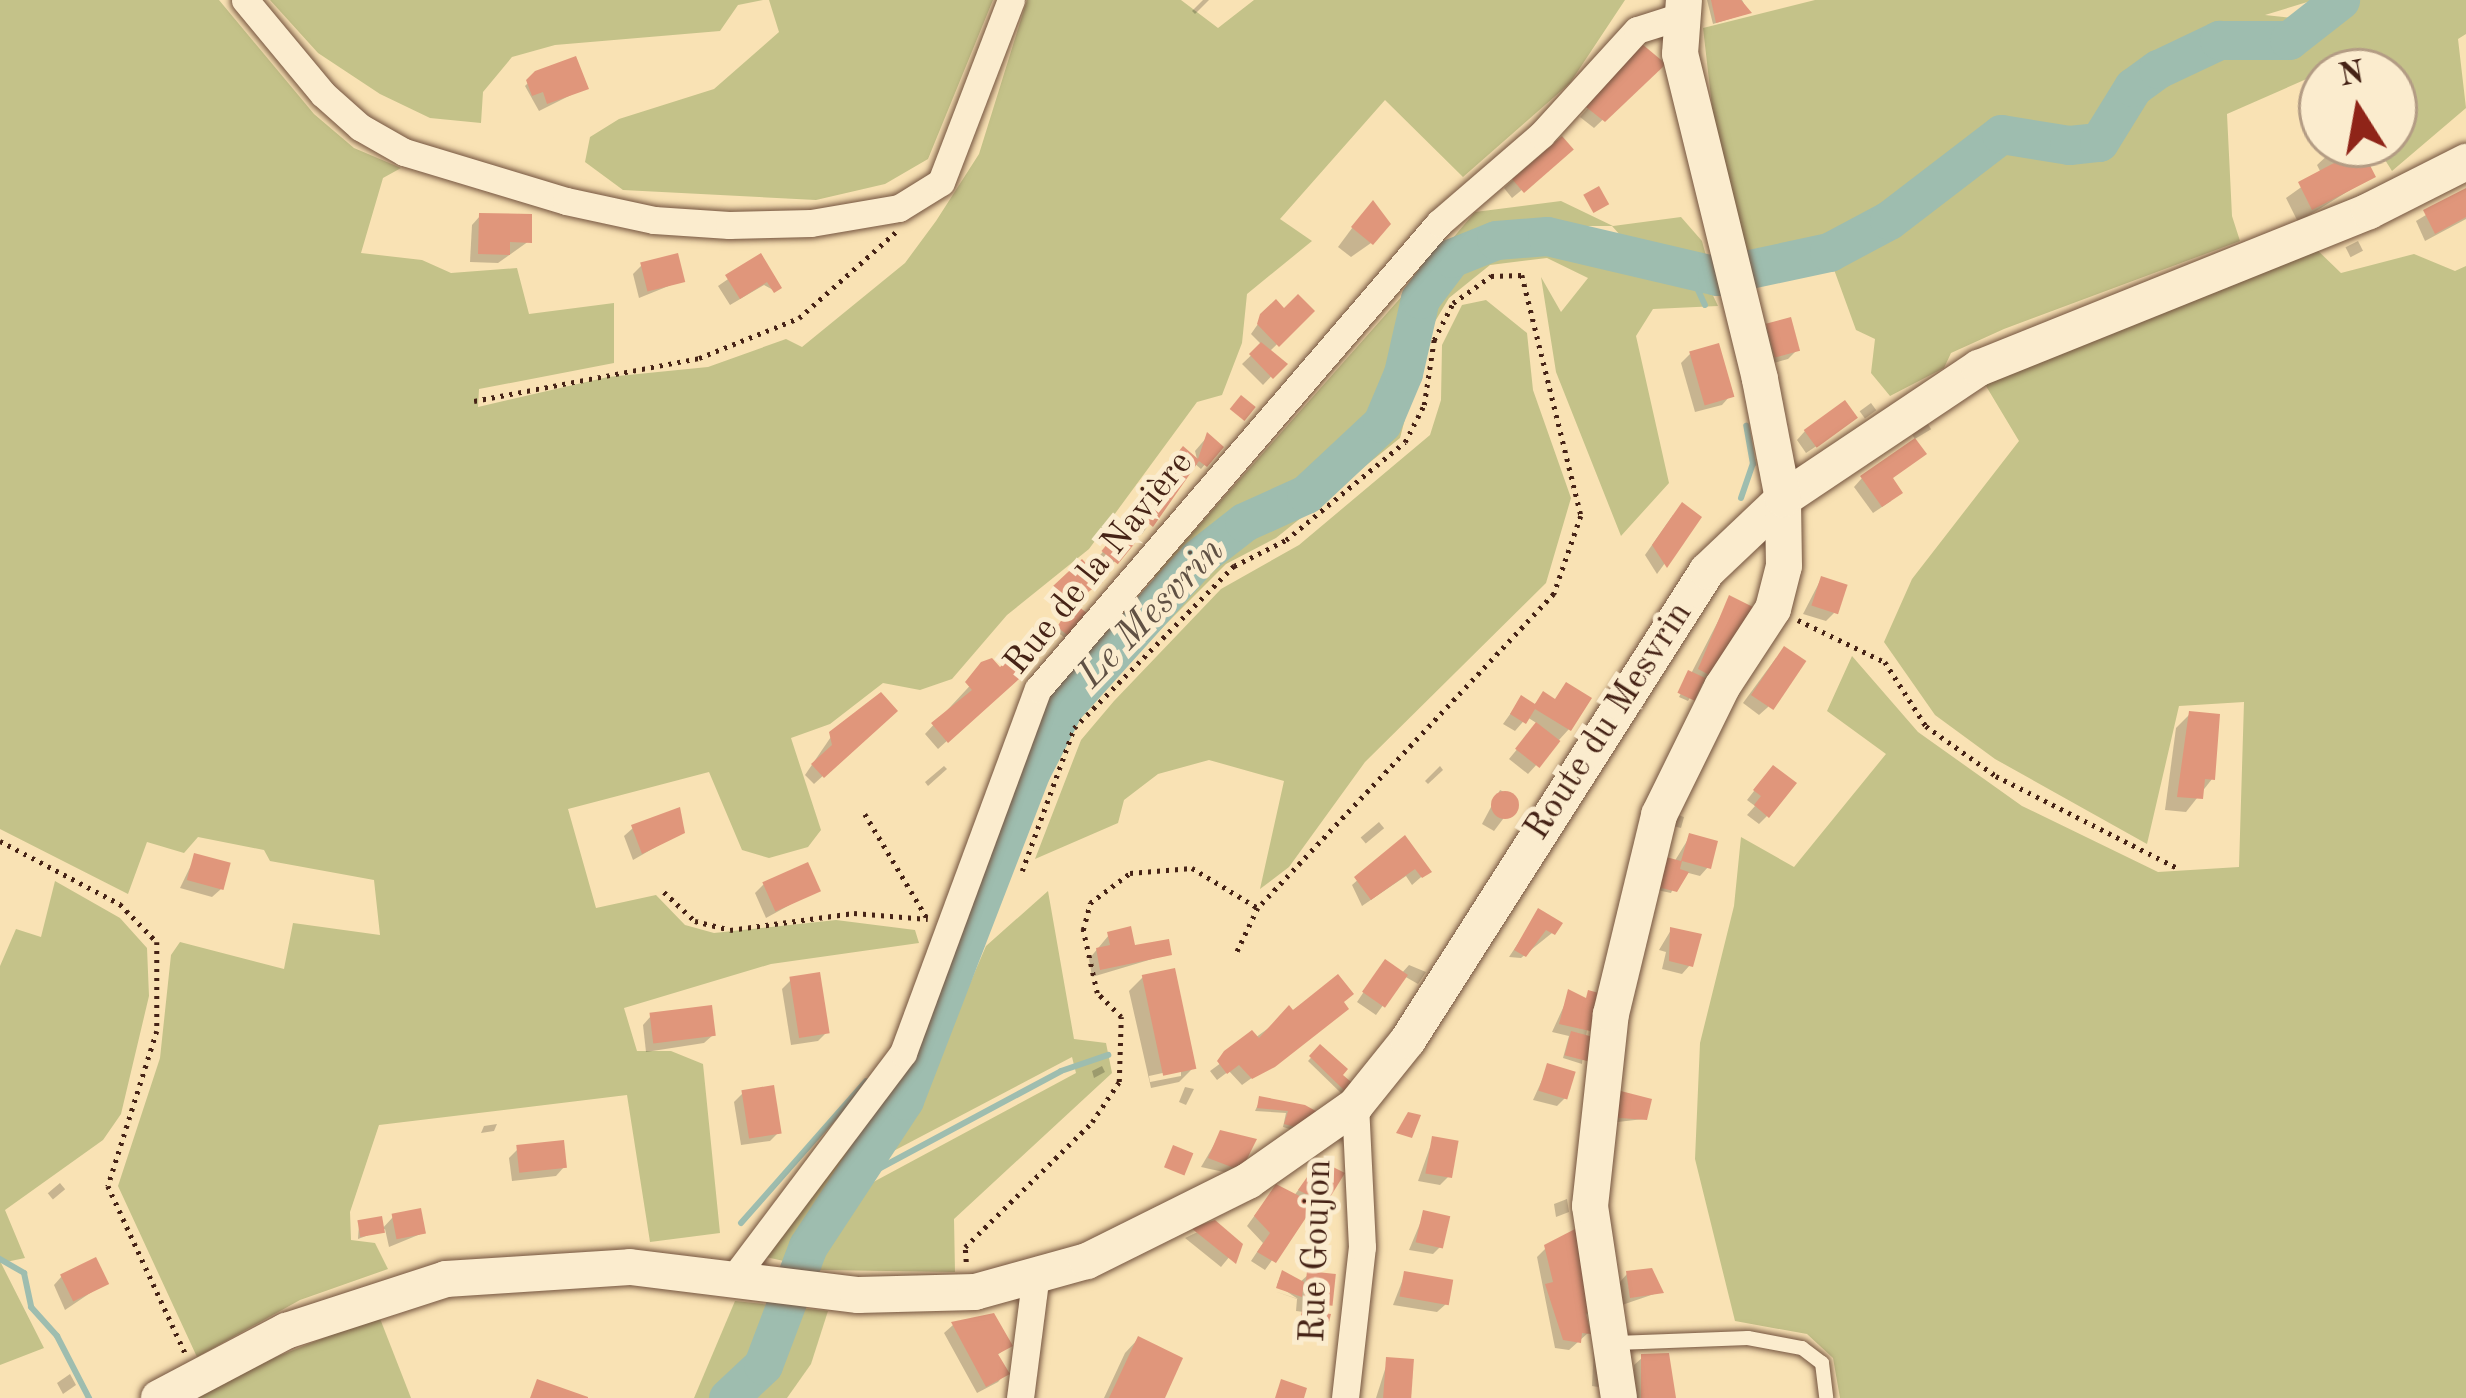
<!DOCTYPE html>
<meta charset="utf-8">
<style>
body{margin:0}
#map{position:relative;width:2466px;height:1398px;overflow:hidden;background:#f9e2b4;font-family:"Old Standard TT",serif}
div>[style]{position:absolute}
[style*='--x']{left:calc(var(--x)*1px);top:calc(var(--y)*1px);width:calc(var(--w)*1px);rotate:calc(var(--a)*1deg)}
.green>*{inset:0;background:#c4c289}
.shadow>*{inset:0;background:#0003;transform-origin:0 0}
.stream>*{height:6px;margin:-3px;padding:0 3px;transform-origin:3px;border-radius:3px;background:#9ebdaf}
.river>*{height:39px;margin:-19.5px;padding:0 19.5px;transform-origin:19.5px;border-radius:19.5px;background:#9ebdaf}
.building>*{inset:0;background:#e0967b;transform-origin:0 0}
.round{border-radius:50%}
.path>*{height:4.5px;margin-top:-2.25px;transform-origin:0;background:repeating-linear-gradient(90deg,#462316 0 3px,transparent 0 9px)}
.roads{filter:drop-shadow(0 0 3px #73533e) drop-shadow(0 0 3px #73533e)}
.lane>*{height:14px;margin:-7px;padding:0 7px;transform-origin:7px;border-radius:7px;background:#fbecce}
.street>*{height:27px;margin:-13.5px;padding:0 13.5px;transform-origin:13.5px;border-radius:13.5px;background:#fbecce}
.secondary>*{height:36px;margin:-18px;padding:0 18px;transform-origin:18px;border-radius:18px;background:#fbecce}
span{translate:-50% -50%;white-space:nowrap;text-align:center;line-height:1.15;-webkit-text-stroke:10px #fbecce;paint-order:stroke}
.street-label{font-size:36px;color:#462316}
.water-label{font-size:39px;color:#605144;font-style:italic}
.north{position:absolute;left:2298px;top:48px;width:120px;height:120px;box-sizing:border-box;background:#fbecce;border:3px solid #b39c84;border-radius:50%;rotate:349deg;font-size:33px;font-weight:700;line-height:48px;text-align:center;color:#462316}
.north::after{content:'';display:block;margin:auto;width:42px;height:54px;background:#8f2418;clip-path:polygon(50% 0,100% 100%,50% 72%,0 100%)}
</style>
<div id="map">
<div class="green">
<i style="clip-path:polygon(0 0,219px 0,314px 114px,354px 148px,401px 168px,383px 178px,361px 253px,422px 260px,451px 273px,517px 268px,529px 314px,614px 303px,614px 363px,479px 389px,478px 407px,608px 377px,708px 367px,786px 339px,802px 347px,905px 263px,936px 221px,979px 154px,1027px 0,1181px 0,1218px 28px,1254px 0,1625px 0,1570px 83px,1463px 177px,1385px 100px,1280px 219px,1312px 241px,1247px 294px,1242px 343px,1222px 395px,1197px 402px,1089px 549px,1007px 615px,952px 679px,920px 690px,883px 683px,830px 724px,791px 738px,821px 830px,808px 847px,769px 858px,742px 850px,709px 772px,568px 809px,596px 908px,656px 895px,685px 925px,714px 933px,836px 920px,915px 930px,919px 943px,771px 964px,624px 1008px,637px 1051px,671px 1051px,703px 1064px,720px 1233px,650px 1242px,627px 1095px,379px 1125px,350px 1212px,351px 1240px,375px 1243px,388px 1269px,300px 1300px,197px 1357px,118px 1186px,160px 1058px,171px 955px,180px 942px,284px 969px,293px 923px,380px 935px,374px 880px,270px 861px,264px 850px,198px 837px,184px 853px,147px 842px,128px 894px,0 829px)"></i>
<i style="clip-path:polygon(270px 0,763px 0,738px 5px,720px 31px,555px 45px,512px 57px,483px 92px,481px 123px,430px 118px,380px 94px,318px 53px)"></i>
<i style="clip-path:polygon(769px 0,993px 0,928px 159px,885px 184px,816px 200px,623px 190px,585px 162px,590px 137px,619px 119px,714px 89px,779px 32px)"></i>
<i style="clip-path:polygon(1815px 0,2314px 0,2265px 15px,2319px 21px,2355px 0,2466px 0,2466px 34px,2458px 39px,2466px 108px,2392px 171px,2375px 144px,2394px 144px,2394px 72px,2327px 70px,2227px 114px,2232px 216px,2240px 241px,2004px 329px,1951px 353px,1944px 368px,1890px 396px,1871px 373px,1875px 339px,1856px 330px,1832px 264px,1758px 286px,1719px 167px,1703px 28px)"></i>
<i style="clip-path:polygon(1561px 201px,1613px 226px,1681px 217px,1702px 241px,1708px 263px,1630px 246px,1612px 226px,1509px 226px,1452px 239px,1475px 212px)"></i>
<i style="clip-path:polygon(2311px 244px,2341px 273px,2414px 254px,2455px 271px,2466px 266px,2466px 1398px,1840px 1398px,1833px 1358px,1807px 1334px,1735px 1321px,1695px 1159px,1700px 1043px,1734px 906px,1741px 837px,1794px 867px,1886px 754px,1827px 711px,1852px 656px,1918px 732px,2022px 806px,2158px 872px,2239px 867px,2244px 702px,2179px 706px,2147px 844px,1995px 759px,1935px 715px,1884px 642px,1912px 579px,2019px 441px,1980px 376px)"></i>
<i style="clip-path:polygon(1553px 246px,1709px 287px,1718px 306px,1653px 309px,1636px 336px,1669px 483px,1621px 536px,1556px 372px,1541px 277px,1561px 312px,1588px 278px,1547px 258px,1490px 265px,1449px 298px,1427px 335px,1400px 438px,1276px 538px,1226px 564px,1082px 708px,1176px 593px,1244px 531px,1281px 519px,1372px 441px,1393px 415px,1421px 317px,1460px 263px,1486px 252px)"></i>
<i style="clip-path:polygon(1403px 295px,1375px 417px,1292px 495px,1227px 525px,1153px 591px,1155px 575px)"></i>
<i style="clip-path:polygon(1486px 300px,1527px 333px,1533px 390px,1571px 498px,1546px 583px,1365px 762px,1289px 867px,1260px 889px,1284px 781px,1209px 760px,1158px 774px,1124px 800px,1118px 823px,1035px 859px,1081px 740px,1114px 701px,1221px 589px,1299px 545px,1430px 435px,1441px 400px,1442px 345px,1462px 305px)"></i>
<i style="clip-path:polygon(55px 881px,120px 918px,147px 948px,149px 996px,121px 1114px,103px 1140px,5px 1210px,25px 1258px,1px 1263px,44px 1348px,0 1365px,0 966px,16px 929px,41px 937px)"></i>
<i style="clip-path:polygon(1048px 891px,1074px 1039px,1106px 1043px,1112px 1073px,954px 1219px,955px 1272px,820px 1270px,815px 1252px,851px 1194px,1076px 1073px,1072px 1057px,863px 1167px,911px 1121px,986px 946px)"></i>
<i style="clip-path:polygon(902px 1078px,788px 1262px,766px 1257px,764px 1243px)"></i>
<i style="clip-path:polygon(735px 1301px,828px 1311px,811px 1364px,787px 1398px,694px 1398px)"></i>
<i style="clip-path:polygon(379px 1316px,411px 1398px,193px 1398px,276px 1357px)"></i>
</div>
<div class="shadow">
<i style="clip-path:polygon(1203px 0,1209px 0,1195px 14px,1192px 11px)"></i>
<i style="clip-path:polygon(1707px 0,1742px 0,1749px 13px,1713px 24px)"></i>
<i style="clip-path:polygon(1634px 56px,1661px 64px,1594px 128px,1580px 117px)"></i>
<i style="clip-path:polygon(537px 74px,585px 88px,539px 111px,525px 86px)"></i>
<i style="clip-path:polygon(2356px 144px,2373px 176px,2298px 222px,2286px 198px,2321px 173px,2317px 165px,2331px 152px)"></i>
<i style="clip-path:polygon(1570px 150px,1512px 198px,1504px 188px,1513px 180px)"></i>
<i style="clip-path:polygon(2466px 191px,2466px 219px,2425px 241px,2416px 221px)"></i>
<i style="clip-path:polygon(1364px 212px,1371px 243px,1351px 257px,1338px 247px)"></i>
<i style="clip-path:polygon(480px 216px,529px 241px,498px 263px,470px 262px,472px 225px)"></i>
<i style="left:2358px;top:241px;width:11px;height:14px;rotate:63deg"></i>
<i style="clip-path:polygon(760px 257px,775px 291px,764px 285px,730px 305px,718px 286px)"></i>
<i style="clip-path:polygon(642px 265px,681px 281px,639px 298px,633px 274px)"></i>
<i style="clip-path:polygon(1267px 311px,1311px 311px,1269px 352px,1283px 364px,1263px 385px,1242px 364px,1262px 345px,1251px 334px)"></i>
<i style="clip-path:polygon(1767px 327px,1797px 350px,1788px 359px,1767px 365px,1759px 335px)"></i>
<i style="clip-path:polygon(1690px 354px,1730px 396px,1722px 405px,1695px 412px,1681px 363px)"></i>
<i style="left:1871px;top:403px;width:9px;height:14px;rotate:54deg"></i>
<i style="left:1928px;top:424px;width:6px;height:19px;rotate:59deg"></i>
<i style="clip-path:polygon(1805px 431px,1827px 439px,1806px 453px,1797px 440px)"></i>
<i style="clip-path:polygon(1207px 437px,1220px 447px,1201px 469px,1194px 463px,1142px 534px,1125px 519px,1183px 451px,1198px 463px,1195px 451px)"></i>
<i style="clip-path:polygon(1862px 478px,1890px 479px,1891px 501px,1873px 513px,1854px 487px)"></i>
<i style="clip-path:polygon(1673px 515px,1698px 518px,1657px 574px,1645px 555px)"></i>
<i style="clip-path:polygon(1113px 540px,1115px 561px,1106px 570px,1095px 561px)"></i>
<i style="clip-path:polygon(1082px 563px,1095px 585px,1069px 603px,1084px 615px,1065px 638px,1056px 631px,1070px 606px,1047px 596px)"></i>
<i style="clip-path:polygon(1821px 579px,1834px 613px,1826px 621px,1803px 614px)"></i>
<i style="clip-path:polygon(1730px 598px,1708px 686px,1699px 682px,1688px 701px,1679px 697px)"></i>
<i style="clip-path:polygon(1776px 658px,1768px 707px,1759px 715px,1743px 703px)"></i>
<i style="clip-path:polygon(992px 662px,1000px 671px,1024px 671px,938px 749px,925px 734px)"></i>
<i style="clip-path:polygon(1567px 686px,1569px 729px,1528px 774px,1509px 759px,1538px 724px,1527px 717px,1515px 731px,1503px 724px,1521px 699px,1533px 706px,1543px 695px,1553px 702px)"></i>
<i style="clip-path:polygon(2190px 714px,2212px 779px,2186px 812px,2165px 810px,2176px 728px)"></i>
<i style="clip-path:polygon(887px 717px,814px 784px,805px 775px,837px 728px)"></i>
<i style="clip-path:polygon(944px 766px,947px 769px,928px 786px,925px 782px)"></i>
<i style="clip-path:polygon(1440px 766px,1443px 770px,1428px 784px,1425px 781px)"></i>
<i style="clip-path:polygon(1765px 777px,1767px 816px,1759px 824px,1747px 815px,1755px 806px,1747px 800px)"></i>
<i style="clip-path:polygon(1500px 790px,1518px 799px,1494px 831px,1482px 824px)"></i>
<i style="clip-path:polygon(1678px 815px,1684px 817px,1681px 828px,1673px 826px)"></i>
<i style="left:1379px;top:822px;width:8px;height:24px;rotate:50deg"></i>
<i style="clip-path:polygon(633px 828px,682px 832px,633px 860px,624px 836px)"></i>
<i style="clip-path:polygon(1690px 836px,1708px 867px,1700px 876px,1681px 871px,1671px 893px,1657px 890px)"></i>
<i style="clip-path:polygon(1404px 839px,1428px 871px,1412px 885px,1406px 876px,1362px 906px,1352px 885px)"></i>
<i style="clip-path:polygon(195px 857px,221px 889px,212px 897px,180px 888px)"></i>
<i style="clip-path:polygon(764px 884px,817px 890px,766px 918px,755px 893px)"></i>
<i style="clip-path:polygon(1539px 912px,1552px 933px,1521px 958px,1509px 957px)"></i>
<i style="clip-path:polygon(1671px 930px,1690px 965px,1682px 974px,1662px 969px,1666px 952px,1659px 950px)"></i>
<i style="clip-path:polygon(1109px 935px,1133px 949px,1169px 954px,1092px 977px,1089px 959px)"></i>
<i style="clip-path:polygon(1409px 965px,1426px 972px,1418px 984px,1404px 976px,1376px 1015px,1357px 1002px,1377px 972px,1401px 974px)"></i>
<i style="clip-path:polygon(evenodd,1143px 977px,1193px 1068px,1179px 1082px,1151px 1088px,1129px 991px,1143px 977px,1181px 1069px,1181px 1076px,1150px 1082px,1149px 1076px,1181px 1069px)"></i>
<i style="clip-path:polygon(1337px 978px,1336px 1017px,1242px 1085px,1229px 1071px,1217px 1080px,1210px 1071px)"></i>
<i style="clip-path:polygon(791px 980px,827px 1032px,818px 1041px,791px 1045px,782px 989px)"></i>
<i style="clip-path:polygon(1568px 997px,1587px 1030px,1582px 1064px,1563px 1058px,1569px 1036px,1552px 1032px)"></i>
<i style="clip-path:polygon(651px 1016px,713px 1035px,704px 1043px,646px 1052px,643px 1025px)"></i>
<i style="clip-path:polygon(1320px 1048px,1352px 1088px,1344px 1096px,1308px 1061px)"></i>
<i style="clip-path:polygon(1102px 1066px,1105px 1072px,1094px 1078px,1092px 1071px)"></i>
<i style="clip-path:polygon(1548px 1067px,1565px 1098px,1557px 1106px,1533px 1100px)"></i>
<i style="clip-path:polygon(1185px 1087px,1194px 1089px,1186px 1105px,1179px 1102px)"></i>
<i style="clip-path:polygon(743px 1093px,779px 1132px,770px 1141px,741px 1145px,734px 1102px)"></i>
<i style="clip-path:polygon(1260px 1100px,1317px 1116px,1296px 1131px,1283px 1127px,1286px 1113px,1255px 1111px)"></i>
<i style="clip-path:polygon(1605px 1101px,1644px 1119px,1600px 1124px)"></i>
<i style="clip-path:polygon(497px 1124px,494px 1131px,481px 1133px,484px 1126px)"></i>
<i style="clip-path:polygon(1221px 1133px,1237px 1164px,1228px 1173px,1201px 1167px)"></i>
<i style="clip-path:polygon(1433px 1139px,1448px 1177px,1440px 1185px,1418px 1181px)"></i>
<i style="clip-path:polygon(518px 1149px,564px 1167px,556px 1176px,512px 1181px,509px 1158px)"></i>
<i style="clip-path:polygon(1319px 1163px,1323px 1202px,1309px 1208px,1265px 1270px,1251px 1261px,1263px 1243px,1247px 1226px,1268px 1197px,1293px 1197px)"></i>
<i style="left:60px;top:1183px;width:8px;height:16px;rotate:50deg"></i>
<i style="clip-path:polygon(1567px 1199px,1569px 1212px,1556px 1217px,1554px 1204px)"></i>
<i style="clip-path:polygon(1424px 1214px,1442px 1245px,1433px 1254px,1409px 1250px)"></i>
<i style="clip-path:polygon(393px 1217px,423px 1233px,389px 1247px,385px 1229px,358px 1239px,359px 1224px,381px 1230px)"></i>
<i style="clip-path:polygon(1214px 1224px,1239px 1245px,1221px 1267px,1185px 1238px)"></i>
<i style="clip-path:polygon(1546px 1248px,1591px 1310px,1584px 1317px,1588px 1333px,1569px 1350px,1555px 1348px,1537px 1257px)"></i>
<i style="clip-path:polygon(1309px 1274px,1328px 1306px,1308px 1341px,1296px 1339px,1304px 1312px,1296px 1311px,1297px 1299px,1274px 1291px,1298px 1299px,1277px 1285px,1280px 1277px,1299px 1283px)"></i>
<i style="clip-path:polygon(1405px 1274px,1446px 1304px,1437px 1312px,1393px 1305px)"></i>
<i style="clip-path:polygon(1627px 1274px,1660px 1292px,1622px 1305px,1619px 1283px)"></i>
<i style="clip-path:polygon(62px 1276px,105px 1283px,65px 1310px,54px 1285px)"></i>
<i style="clip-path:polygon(953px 1325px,1009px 1346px,996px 1356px,1006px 1373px,998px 1382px,977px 1393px,944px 1333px)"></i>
<i style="clip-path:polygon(1138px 1339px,1162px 1398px,1104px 1398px,1125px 1353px)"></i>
<i style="clip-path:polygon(1594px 1347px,1601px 1383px,1598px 1387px,1592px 1386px)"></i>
<i style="clip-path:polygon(1643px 1357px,1673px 1398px,1633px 1398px,1634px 1365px)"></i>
<i style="clip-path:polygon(1388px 1360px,1409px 1398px,1376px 1398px)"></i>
<i style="clip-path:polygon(70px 1374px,76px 1385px,63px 1394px,57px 1383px)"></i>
</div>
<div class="stream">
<i style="--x:1691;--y:275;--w:33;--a:65"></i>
<i style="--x:1741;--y:498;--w:36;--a:-71"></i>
<i style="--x:1753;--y:464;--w:39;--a:-100"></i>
<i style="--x:843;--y:1188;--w:247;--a:-28.2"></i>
<i style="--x:1061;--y:1071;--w:50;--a:-18.8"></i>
<i style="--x:741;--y:1223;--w:189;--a:-48.6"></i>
<i style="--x:0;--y:1259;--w:28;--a:30"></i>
<i style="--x:24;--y:1273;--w:35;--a:78"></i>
<i style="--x:31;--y:1307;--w:39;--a:48"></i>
<i style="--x:57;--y:1336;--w:70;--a:62.7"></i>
</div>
<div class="river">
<i style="--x:728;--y:1398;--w:48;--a:-43.3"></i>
<i style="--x:763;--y:1365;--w:127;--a:-69.3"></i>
<i style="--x:808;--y:1246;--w:175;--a:-56.7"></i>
<i style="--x:904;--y:1100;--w:353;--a:-68.9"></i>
<i style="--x:1031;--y:771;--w:72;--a:-62.7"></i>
<i style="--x:1064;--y:707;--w:200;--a:-48"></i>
<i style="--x:1198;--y:558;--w:58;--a:-38"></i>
<i style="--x:1244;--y:522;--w:68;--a:-24.3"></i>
<i style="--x:1306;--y:494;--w:104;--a:-43.1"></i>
<i style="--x:1382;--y:423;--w:54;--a:-67.2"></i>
<i style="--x:1403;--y:373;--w:76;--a:-77.1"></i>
<i style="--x:1420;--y:299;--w:51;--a:-52.9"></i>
<i style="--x:1451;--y:258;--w:48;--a:-21.8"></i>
<i style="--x:1496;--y:240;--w:51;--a:-4.5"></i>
<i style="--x:1547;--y:236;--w:175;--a:13.2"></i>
<i style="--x:1717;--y:276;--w:115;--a:-12.1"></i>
<i style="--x:1829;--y:252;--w:68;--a:-28.1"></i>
<i style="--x:1889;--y:220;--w:141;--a:-37.5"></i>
<i style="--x:2001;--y:134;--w:69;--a:9.2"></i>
<i style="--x:2069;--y:145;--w:30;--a:-6"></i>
<i style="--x:2099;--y:142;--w:65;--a:-58.3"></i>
<i style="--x:2133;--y:87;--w:31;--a:-36"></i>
<i style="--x:2158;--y:69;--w:68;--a:-25.4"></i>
<i style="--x:2219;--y:40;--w:70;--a:0"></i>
<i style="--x:2289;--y:40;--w:65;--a:-38.1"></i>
</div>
<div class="building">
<i style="clip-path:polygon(1711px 0,1741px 0,1752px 13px,1716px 23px)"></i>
<i style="clip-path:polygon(1642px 44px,1666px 64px,1605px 122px,1586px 107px)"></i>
<i style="clip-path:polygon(576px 56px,589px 89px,547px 104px,543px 92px,532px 96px,526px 80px,535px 71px)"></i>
<i style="left:1562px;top:136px;width:18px;height:66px;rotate:49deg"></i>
<i style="clip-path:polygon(2339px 144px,2359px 144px,2376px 177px,2312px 210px,2298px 182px,2336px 162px,2329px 149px)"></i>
<i style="left:1599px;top:186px;width:21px;height:18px;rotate:61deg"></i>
<i style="clip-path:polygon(2466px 188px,2466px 217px,2435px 234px,2423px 210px)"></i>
<i style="clip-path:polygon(1373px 200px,1391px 224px,1373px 245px,1351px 227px)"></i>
<i style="clip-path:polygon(479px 213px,532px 214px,532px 243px,510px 242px,510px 255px,478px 254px)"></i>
<i style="left:678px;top:253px;width:30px;height:39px;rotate:76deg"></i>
<i style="clip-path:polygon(761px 253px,782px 288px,774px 293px,767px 282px,740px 299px,725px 275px)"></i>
<i style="clip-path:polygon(1298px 294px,1315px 311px,1279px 347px,1257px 324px,1260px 314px,1276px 299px,1284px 308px)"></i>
<i style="left:1791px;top:317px;width:35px;height:26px;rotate:75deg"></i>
<i style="clip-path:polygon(1261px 342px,1288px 364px,1273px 379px,1249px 354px)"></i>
<i style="left:1719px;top:343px;width:56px;height:31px;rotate:74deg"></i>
<i style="left:1241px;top:395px;width:19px;height:18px;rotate:39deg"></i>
<i style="left:1845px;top:400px;width:22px;height:51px;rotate:54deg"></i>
<i style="clip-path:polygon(1207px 432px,1224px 447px,1207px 467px,1199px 461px,1153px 527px,1132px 509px,1183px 446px,1198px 459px)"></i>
<i style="clip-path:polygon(1915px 438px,1927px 454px,1893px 478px,1903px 493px,1882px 507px,1860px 476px)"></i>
<i style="clip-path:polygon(1682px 502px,1702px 517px,1667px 568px,1652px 545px)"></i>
<i style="left:1121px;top:527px;width:21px;height:31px;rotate:39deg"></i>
<i style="clip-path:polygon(1082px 559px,1103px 582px,1073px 602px,1088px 614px,1070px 637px,1057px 627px,1073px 602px,1053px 586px)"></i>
<i style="left:1821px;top:576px;width:28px;height:31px;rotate:18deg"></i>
<i style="clip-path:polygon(1729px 595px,1757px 609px,1719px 680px,1698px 669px)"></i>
<i style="left:1784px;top:646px;width:27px;height:59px;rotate:34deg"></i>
<i style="clip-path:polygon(1014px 655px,1028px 671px,948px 743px,931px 723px,972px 690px,965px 682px,981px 662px,992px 658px,1000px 667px)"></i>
<i style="left:1688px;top:670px;width:19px;height:25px;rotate:25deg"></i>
<i style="clip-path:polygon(1566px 682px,1592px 698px,1571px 731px,1535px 709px,1526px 724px,1510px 714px,1521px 695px,1535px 704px,1543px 691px,1555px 699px)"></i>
<i style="clip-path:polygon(881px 692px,898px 711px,824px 778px,811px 764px,832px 745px,829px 732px)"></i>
<i style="clip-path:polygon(2189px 711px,2220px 714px,2215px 780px,2205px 779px,2203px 799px,2177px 797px)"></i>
<i style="left:1536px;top:722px;width:31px;height:34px;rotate:38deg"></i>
<i style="clip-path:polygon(1773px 765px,1797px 783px,1769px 818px,1754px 805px,1761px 796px,1753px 790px)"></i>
<i class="round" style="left:1491px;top:791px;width:28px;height:28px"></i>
<i style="clip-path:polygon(680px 807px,685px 833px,642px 854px,631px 825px)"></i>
<i style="clip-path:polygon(1689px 833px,1718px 841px,1711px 869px,1682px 861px,1680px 869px,1689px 872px,1677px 892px,1658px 887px,1666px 857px,1681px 861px)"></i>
<i style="clip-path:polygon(1405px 835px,1432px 872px,1422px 878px,1415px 869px,1371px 900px,1354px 877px)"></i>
<i style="left:194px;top:853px;width:38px;height:28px;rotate:15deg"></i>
<i style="left:808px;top:862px;width:32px;height:50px;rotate:66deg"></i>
<i style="clip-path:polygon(1538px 908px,1563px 923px,1555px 935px,1546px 930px,1526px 957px,1514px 950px)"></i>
<i style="clip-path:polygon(1131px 926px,1135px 945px,1169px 939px,1172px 955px,1100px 970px,1096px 948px,1110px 945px,1107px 932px)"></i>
<i style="clip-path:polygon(1670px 927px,1702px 934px,1693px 967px,1669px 961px)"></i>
<i style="left:1385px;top:959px;width:28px;height:40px;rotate:35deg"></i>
<i style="left:1175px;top:968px;width:103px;height:34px;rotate:78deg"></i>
<i style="left:820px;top:972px;width:62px;height:31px;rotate:81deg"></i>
<i style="clip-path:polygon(1338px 974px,1354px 994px,1344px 1002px,1349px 1009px,1275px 1067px,1252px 1079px,1239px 1065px,1227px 1074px,1217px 1061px,1224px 1051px,1252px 1030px,1259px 1038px,1289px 1005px,1293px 1010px)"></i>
<i style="clip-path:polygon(1568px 989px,1586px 998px,1588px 990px,1606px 995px,1590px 1031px,1559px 1024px)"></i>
<i style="left:712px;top:1005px;width:31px;height:63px;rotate:83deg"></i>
<i style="left:1571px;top:1031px;width:24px;height:25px;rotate:15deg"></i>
<i style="clip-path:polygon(1320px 1044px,1348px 1069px,1343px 1075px,1357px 1087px,1349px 1095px,1309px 1056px)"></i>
<i style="left:1547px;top:1063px;width:30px;height:29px;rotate:17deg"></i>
<i style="left:774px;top:1085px;width:49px;height:33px;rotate:81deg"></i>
<i style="clip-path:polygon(1613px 1089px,1652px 1099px,1647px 1120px,1607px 1117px)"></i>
<i style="clip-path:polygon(1259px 1096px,1305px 1105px,1323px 1115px,1305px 1119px,1302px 1129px,1284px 1124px,1288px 1111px,1257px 1108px)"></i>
<i style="clip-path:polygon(1408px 1112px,1421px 1115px,1412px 1138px,1396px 1133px)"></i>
<i style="clip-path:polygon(1220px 1130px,1257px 1139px,1246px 1161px,1234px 1168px,1208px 1158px)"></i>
<i style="left:1432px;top:1136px;width:27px;height:38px;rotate:10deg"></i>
<i style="left:564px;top:1140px;width:28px;height:48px;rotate:84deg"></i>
<i style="left:1173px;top:1145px;width:22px;height:24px;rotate:22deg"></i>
<i style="clip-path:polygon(1319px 1160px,1345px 1173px,1326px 1204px,1298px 1190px)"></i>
<i style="clip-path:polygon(1276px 1184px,1315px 1204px,1276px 1263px,1257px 1252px,1270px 1233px,1254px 1216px)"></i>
<i style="left:421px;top:1208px;width:26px;height:30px;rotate:79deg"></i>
<i style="left:1423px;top:1210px;width:28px;height:33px;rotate:13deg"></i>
<i style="left:382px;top:1216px;width:17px;height:25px;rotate:80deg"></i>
<i style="clip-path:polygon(1215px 1220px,1243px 1244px,1236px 1264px,1191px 1228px)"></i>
<i style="clip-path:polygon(1575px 1229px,1595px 1311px,1586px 1313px,1591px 1334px,1582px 1333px,1581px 1343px,1563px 1340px,1545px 1284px,1553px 1282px,1544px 1245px)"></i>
<i style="left:96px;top:1257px;width:30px;height:40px;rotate:64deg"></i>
<i style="clip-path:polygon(1652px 1268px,1664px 1293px,1630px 1298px,1626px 1271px)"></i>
<i style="clip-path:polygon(1282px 1270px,1304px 1282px,1302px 1297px,1276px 1288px)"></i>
<i style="left:1307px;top:1271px;width:29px;height:32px;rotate:6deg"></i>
<i style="left:1404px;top:1271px;width:50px;height:26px;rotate:10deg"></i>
<i style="clip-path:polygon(1302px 1310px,1331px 1314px,1329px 1322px,1317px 1320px,1314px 1339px,1298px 1336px)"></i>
<i style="clip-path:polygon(994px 1313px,1013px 1346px,998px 1354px,1010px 1374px,986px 1387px,951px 1322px)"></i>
<i style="clip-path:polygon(1138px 1336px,1183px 1358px,1165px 1398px,1109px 1398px)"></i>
<i style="clip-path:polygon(1669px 1353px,1676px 1398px,1641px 1398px,1641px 1354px)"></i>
<i style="left:1386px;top:1357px;width:28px;height:41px;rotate:4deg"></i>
<i style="clip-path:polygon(537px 1379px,588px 1397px,588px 1398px,530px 1398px)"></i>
<i style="clip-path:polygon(1281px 1379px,1307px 1388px,1304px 1398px,1275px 1398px)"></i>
</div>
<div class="path">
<i style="--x:474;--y:401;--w:229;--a:-10.8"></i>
<i style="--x:699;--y:358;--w:108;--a:-21.8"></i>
<i style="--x:799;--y:318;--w:131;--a:-41.6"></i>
<i style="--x:1798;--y:620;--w:97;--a:25.8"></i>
<i style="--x:1885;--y:662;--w:76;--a:57.4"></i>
<i style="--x:1926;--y:726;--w:86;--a:35.5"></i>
<i style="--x:1996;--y:776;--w:203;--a:26.9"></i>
<i style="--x:865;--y:814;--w:121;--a:59.2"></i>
<i style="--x:0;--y:841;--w:136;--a:27.7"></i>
<i style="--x:120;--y:904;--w:53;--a:45.8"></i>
<i style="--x:157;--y:942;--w:89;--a:90"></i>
<i style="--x:157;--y:1031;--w:163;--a:107.5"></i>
<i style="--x:108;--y:1186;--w:184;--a:65.2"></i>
<i style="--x:1022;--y:871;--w:152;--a:-70"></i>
<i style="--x:1074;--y:728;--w:228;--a:-45.4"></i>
<i style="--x:1234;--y:566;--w:58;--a:-26.6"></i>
<i style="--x:1286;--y:540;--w:154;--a:-39.5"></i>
<i style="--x:1405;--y:442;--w:42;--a:-62.8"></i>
<i style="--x:1424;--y:405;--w:66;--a:-81.3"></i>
<i style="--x:1434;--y:340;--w:42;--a:-62.8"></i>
<i style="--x:1453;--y:303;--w:47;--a:-35.4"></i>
<i style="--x:1491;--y:276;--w:31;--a:-2"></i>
<i style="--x:1522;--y:275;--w:248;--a:76.2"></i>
<i style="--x:1581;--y:516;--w:83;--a:109.1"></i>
<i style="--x:1554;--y:594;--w:432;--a:133.3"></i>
<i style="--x:664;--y:892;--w:42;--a:43.1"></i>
<i style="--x:695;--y:921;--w:36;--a:14"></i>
<i style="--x:730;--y:930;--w:125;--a:-7.8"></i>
<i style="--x:854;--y:913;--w:74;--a:4.6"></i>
<i style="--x:966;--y:1262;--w:15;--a:-94"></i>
<i style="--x:965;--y:1247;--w:178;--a:-44.5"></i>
<i style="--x:1092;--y:1122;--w:48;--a:-56"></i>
<i style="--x:1119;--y:1082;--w:65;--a:-88.2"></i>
<i style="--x:1121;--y:1017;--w:34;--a:-135"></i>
<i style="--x:1097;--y:993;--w:65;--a:-102.5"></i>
<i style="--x:1083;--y:930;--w:28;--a:-75"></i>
<i style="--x:1090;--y:903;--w:50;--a:-36.9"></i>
<i style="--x:1130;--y:873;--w:62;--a:-4.6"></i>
<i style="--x:1192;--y:868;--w:77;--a:31.2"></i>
<i style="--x:1258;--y:908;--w:49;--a:115.5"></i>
</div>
<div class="roads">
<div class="lane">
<i style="--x:1616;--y:1343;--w:132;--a:-2.2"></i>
<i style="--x:1748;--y:1338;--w:55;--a:10.5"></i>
<i style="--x:1802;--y:1348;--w:25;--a:37"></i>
<i style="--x:1822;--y:1363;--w:35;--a:83"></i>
</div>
<div class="street">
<i style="--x:245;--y:0;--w:122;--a:50.3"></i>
<i style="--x:323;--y:94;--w:50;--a:41.7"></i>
<i style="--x:360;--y:127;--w:51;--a:29.6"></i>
<i style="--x:404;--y:152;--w:169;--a:16.8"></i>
<i style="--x:566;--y:201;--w:90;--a:12.2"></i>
<i style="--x:654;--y:220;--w:75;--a:3.8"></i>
<i style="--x:729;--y:225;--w:82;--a:-1.4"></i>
<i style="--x:811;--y:223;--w:89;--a:-9.7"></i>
<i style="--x:899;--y:208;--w:49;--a:-31.8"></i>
<i style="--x:941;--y:182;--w:195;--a:-69"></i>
<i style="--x:735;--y:1276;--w:279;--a:-53"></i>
<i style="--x:903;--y:1053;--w:388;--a:-69.7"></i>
<i style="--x:1038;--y:689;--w:615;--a:-49.29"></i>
<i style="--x:1439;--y:223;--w:135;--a:-40.8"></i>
<i style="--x:1541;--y:135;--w:142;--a:-47.6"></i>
<i style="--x:1637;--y:30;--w:46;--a:-17.7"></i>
<i style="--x:1020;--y:1398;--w:118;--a:-82.7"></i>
<i style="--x:1345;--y:1398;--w:152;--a:-83.6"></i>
<i style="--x:1362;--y:1247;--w:141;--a:-92.8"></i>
</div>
<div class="secondary">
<i style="--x:159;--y:1398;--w:144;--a:-27.8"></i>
<i style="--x:286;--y:1331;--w:168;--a:-18"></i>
<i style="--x:446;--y:1279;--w:184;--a:-3.7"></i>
<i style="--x:630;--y:1267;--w:230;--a:7"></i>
<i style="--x:858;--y:1295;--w:117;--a:-1.5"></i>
<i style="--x:975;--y:1292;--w:116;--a:-15.5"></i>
<i style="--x:1087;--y:1261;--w:180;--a:-26.4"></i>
<i style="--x:1248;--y:1181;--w:131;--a:-35"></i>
<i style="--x:1355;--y:1106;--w:85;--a:-51.2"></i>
<i style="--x:1408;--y:1040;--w:556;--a:-57.48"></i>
<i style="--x:1707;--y:571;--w:105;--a:-43.5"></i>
<i style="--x:1783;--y:499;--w:236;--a:-33.8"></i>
<i style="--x:1979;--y:368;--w:420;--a:-21.9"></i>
<i style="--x:2369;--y:211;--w:109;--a:-26.8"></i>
<i style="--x:1619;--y:1398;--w:194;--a:-98.6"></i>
<i style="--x:1590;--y:1206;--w:193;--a:-83.8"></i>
<i style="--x:1611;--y:1014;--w:205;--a:-76.4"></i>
<i style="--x:1659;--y:815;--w:143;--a:-63.8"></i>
<i style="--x:1722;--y:687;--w:93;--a:-56.8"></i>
<i style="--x:1773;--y:609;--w:44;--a:-75.7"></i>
<i style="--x:1784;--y:566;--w:67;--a:-90.9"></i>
<i style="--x:1783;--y:499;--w:122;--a:-100.9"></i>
<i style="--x:1760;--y:379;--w:335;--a:-103.8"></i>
<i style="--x:1680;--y:54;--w:54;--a:-85.8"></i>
</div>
</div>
<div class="street-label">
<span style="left:1100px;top:564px;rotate:-51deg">Rue de la Navière</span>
<span style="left:1610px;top:722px;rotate:-57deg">Route du Mesvrin</span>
<span style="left:1318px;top:1251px;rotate:-88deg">Rue Goujon</span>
</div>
<div class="water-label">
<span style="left:1152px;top:614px;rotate:-46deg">Le Mesvrin</span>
</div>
<div class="north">N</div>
</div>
